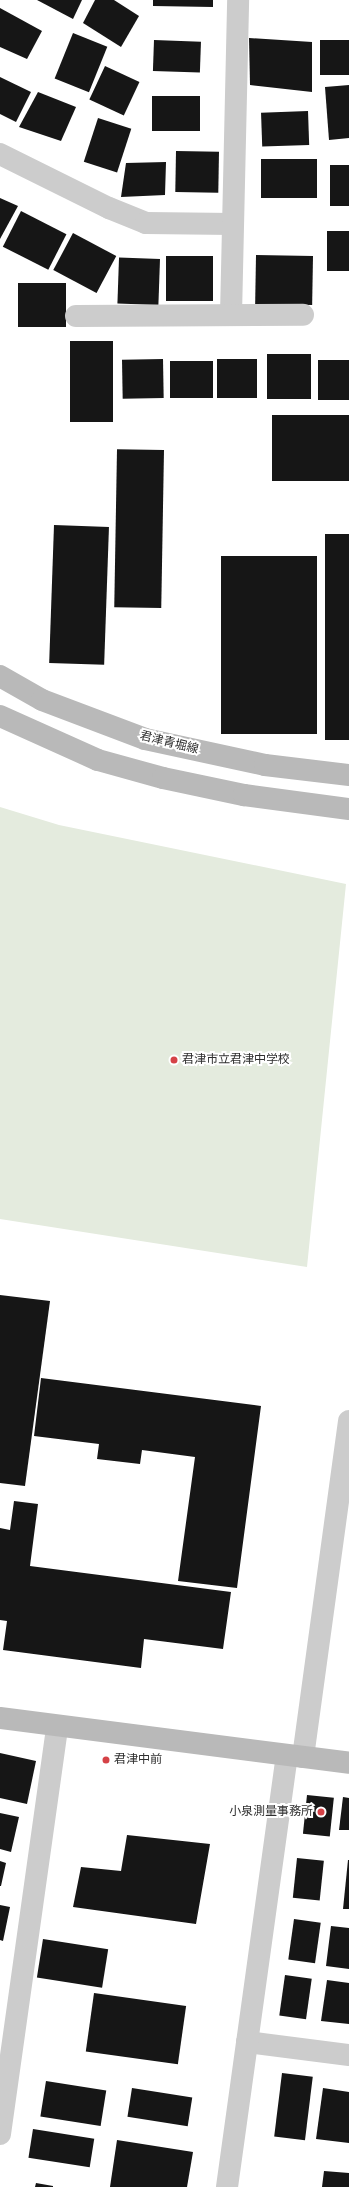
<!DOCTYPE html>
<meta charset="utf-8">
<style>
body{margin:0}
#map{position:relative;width:349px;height:2187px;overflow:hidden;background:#fff;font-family:"Space Grotesk","Noto Sans JP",sans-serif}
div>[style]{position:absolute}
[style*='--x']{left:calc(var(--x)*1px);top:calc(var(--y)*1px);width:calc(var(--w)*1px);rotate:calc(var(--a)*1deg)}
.green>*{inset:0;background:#e4ebde}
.building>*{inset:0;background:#161616;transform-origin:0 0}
.street>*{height:22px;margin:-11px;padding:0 11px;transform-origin:11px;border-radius:11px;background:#ccc}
.secondary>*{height:22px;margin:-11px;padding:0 11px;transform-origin:11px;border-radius:11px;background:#b9b9b9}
.dots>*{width:11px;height:11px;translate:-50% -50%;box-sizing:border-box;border:2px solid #fff;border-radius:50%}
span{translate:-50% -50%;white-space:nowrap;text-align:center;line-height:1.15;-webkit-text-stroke:4px #fff;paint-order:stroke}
.street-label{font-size:12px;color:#2f2f2f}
.poi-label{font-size:12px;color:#2f2f2f}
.left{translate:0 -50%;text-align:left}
.right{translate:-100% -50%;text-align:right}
</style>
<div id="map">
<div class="green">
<i style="clip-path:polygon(0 807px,59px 825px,346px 884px,307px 1267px,0 1219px)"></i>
</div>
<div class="building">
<i style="clip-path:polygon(37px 0,82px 0,73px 19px)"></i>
<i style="clip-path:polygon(95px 0,114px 0,139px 16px,121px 47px,83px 23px)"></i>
<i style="clip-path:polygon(153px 0,213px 0,213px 7px,153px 6px)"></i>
<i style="clip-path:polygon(0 8px,42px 31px,27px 59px,0 47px)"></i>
<i style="left:73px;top:33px;width:37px;height:49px;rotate:22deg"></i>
<i style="clip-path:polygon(249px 38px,312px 42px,312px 92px,250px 85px)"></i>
<i style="left:154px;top:40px;width:47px;height:31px;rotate:2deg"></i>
<i style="left:349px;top:40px;width:35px;height:29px;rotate:90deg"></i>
<i style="left:105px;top:66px;width:38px;height:37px;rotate:25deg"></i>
<i style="clip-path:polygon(0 77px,31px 92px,16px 122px,0 114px)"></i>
<i style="clip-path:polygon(349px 85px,349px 138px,329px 140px,325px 87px)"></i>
<i style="clip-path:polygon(38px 92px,76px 107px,61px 141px,19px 127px)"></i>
<i style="left:152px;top:96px;width:48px;height:35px"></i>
<i style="left:308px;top:111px;width:34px;height:47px;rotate:88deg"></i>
<i style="left:98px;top:118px;width:35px;height:46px;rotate:18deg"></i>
<i style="left:176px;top:151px;width:43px;height:41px;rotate:1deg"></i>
<i style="left:261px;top:159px;width:56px;height:39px"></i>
<i style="clip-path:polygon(166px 162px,165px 195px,121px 197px,126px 163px)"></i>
<i style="left:330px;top:165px;width:19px;height:41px"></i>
<i style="clip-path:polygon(0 198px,18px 206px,0 239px)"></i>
<i style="left:21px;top:211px;width:51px;height:40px;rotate:27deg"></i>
<i style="left:349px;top:231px;width:40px;height:22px;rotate:90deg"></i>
<i style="left:73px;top:233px;width:49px;height:42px;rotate:28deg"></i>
<i style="left:166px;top:256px;width:47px;height:45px"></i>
<i style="left:313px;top:256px;width:49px;height:57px;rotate:91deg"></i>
<i style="left:160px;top:259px;width:46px;height:41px;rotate:92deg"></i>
<i style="left:18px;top:283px;width:48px;height:44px"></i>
<i style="left:70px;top:341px;width:43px;height:81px"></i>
<i style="left:267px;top:354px;width:44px;height:45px"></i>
<i style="left:163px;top:359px;width:39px;height:41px;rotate:89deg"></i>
<i style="left:217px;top:359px;width:40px;height:39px"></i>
<i style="left:318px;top:360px;width:31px;height:40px"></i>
<i style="left:170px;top:361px;width:43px;height:37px"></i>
<i style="left:349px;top:415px;width:66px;height:77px;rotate:90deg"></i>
<i style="left:164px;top:450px;width:158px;height:47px;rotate:91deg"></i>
<i style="left:54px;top:525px;width:55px;height:138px;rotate:2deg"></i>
<i style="left:325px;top:534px;width:24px;height:206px"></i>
<i style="left:221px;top:556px;width:96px;height:178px"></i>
<i style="clip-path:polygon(0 1295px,50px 1301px,25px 1486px,0 1483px)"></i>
<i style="clip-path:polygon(41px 1378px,261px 1406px,237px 1588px,178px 1581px,195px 1457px,142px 1450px,140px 1464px,97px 1459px,99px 1444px,34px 1436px)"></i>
<i style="clip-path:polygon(14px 1501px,38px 1504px,30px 1566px,231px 1592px,223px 1649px,144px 1639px,141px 1668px,3px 1650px,7px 1621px,0 1620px,0 1528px,10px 1530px)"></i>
<i style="clip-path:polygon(0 1753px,36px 1761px,27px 1804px,0 1798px)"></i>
<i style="left:307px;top:1795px;width:27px;height:39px;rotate:6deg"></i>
<i style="clip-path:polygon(343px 1797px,349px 1798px,349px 1830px,339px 1830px)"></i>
<i style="clip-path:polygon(0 1813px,19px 1817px,11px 1852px,0 1849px)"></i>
<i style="clip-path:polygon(127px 1835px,210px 1844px,196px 1924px,73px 1907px,81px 1867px,121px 1871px)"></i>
<i style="left:297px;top:1858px;width:27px;height:40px;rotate:6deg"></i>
<i style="clip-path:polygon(348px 1860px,349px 1860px,349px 1909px,343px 1909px)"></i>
<i style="clip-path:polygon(0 1861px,6px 1863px,1px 1886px,0 1886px)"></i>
<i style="clip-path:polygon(0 1905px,10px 1907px,3px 1941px,0 1940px)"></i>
<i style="left:294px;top:1919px;width:27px;height:41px;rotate:8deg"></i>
<i style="clip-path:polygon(331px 1926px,349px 1928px,349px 1969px,326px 1966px)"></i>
<i style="left:43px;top:1939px;width:66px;height:39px;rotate:9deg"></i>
<i style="left:285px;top:1975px;width:27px;height:41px;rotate:8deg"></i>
<i style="clip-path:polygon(327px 1980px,349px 1983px,349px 2024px,321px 2021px)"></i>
<i style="left:94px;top:1993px;width:93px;height:59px;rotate:8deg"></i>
<i style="left:282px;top:2073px;width:31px;height:64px;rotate:7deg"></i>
<i style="left:46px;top:2081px;width:61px;height:36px;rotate:9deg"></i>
<i style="left:132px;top:2088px;width:61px;height:29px;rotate:9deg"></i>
<i style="clip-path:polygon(323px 2088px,349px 2092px,349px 2143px,316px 2139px)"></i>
<i style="left:33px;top:2129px;width:62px;height:29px;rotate:9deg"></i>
<i style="clip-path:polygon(117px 2140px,193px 2152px,187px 2187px,110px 2187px)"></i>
<i style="clip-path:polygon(324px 2171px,349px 2173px,349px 2187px,322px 2187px)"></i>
<i style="clip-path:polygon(36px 2183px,53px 2186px,53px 2187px,35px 2187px)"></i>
</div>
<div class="street">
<i style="--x:0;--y:154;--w:122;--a:26.4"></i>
<i style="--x:109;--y:208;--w:40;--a:22"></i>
<i style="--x:146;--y:223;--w:87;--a:0.7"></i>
<i style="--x:231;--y:315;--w:315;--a:-88.7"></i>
<i style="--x:76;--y:316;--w:227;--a:-0.3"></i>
<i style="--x:303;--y:1757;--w:339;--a:-82.2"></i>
<i style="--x:247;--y:2042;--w:103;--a:7.3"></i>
<i style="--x:0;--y:2134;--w:412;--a:-82"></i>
<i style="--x:227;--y:2187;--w:435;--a:-82.1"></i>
</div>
<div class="secondary">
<i style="--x:0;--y:676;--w:48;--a:29.7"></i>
<i style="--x:42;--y:700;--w:110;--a:20.7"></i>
<i style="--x:145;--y:739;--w:123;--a:12.2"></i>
<i style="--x:265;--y:765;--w:85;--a:6.8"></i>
<i style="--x:0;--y:716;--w:107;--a:24.2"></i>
<i style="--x:98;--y:760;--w:67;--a:15.5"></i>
<i style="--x:163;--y:778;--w:83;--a:11.9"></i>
<i style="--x:244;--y:795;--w:106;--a:7.6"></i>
<i style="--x:0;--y:1718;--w:352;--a:7.3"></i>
</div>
<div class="dots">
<i style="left:174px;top:1060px;background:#d54247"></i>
<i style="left:106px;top:1760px;background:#d54247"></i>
<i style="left:321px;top:1812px;background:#d54247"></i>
</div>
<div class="street-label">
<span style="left:169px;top:743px;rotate:14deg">君津青堀線</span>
</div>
<div class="poi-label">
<span class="left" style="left:182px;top:1060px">君津市立君津中学校</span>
<span class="left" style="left:114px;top:1760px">君津中前</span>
<span class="right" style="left:313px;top:1812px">小泉測量事務所</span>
</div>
</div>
